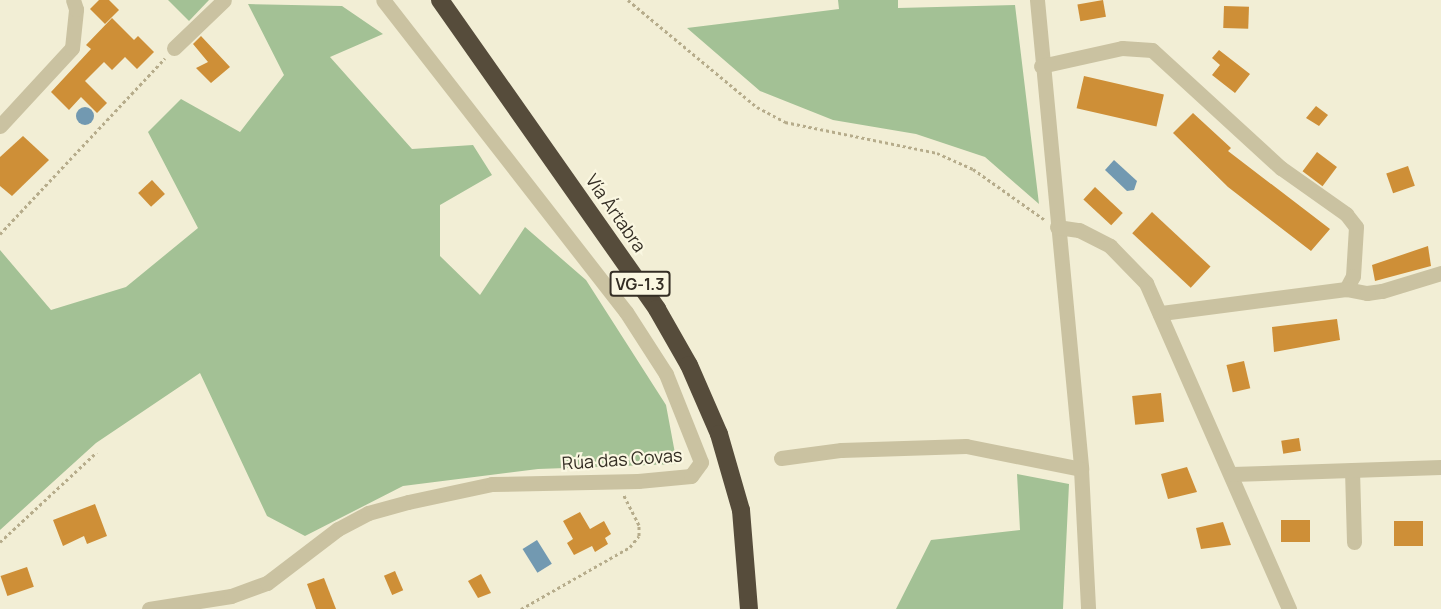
<!DOCTYPE html>
<meta charset="utf-8">
<style>
body{margin:0}
#map{position:relative;width:1441px;height:609px;overflow:hidden;background:#f2eed5;font-family:Manrope,sans-serif}
div>[style]{position:absolute}
[style*='--x']{left:calc(var(--x)*1px);top:calc(var(--y)*1px);width:calc(var(--w)*1px);rotate:calc(var(--a)*1deg)}
.green>*{inset:0;background:#a3c195}
.water>*{inset:0;background:#7299b1;transform-origin:0 0}
.round{border-radius:50%}
.building>*{inset:0;background:#ce8f37;transform-origin:0 0}
.path>*{height:3px;margin-top:-1.5px;transform-origin:0;background:repeating-linear-gradient(90deg,#b6ac8b 0 3px,transparent 0 6px)}
.minor>*{height:15px;margin:-7.5px;padding:0 7.5px;transform-origin:7.5px;border-radius:7.5px;background:#cac2a1}
.highway>*{height:18px;margin:-9px;padding:0 9px;transform-origin:9px;border-radius:9px;background:#564c3b}
span{translate:-50% -50%;white-space:nowrap;text-align:center;line-height:1.15;-webkit-text-stroke:4.5px #faf7e1;paint-order:stroke}
.shield-label span{padding:2px 4px;background:#faf7e1;border:2px solid;border-radius:4px;-webkit-text-stroke-width:0}
.shield-label{font-size:16px;color:#342e24;font-weight:700}
.street-label{font-size:18px;color:#342e24}
</style>
<div id="map">
<div class="green">
<i style="clip-path:polygon(168px 0,209px 0,189px 21px)"></i>
<i style="clip-path:polygon(838px 0,898px 0,898px 8px,1015px 5px,1039px 204px,985px 157px,916px 134px,833px 120px,760px 91px,687px 28px,839px 9px)"></i>
<i style="clip-path:polygon(248px 4px,342px 6px,383px 34px,330px 57px,412px 149px,473px 145px,492px 175px,440px 205px,440px 256px,480px 295px,525px 227px,586px 280px,666px 405px,677px 464px,538px 469px,403px 486px,305px 536px,267px 516px,200px 373px,96px 443px,0 530px,0 250px,51px 310px,126px 287px,198px 228px,148px 132px,181px 99px,240px 132px,284px 75px)"></i>
<i style="clip-path:polygon(1017px 474px,1069px 484px,1063px 609px,896px 609px,931px 540px,1020px 530px)"></i>
</div>
<div class="water">
<i class="round" style="left:76px;top:107px;width:18px;height:18px"></i>
<i style="clip-path:polygon(1114px 160px,1137px 181px,1134px 190px,1127px 191px,1105px 170px)"></i>
<i style="left:537px;top:540px;width:28px;height:17px;rotate:58deg"></i>
</div>
<div class="building">
<i style="clip-path:polygon(99px 0,109px 0,119px 10px,105px 24px,90px 9px)"></i>
<i style="left:1103px;top:0;width:17px;height:26px;rotate:80deg"></i>
<i style="left:1224px;top:6px;width:25px;height:22px;rotate:2deg"></i>
<i style="clip-path:polygon(112px 18px,134px 40px,138px 36px,154px 52px,137px 69px,125px 57px,112px 70px,104px 62px,85px 81px,107px 103px,97px 113px,81px 97px,69px 110px,51px 92px,91px 49px,86px 45px)"></i>
<i style="clip-path:polygon(201px 36px,230px 67px,211px 83px,196px 68px,208px 62px,193px 44px)"></i>
<i style="clip-path:polygon(1219px 50px,1250px 74px,1235px 93px,1212px 75px,1220px 65px,1212px 58px)"></i>
<i style="left:1084px;top:76px;width:82px;height:33px;rotate:13deg"></i>
<i style="clip-path:polygon(1316px 106px,1328px 115px,1319px 126px,1306px 118px)"></i>
<i style="clip-path:polygon(1193px 113px,1231px 148px,1228px 151px,1330px 229px,1311px 251px,1228px 187px,1173px 133px)"></i>
<i style="clip-path:polygon(23px 136px,49px 160px,12px 196px,0 186px,0 157px)"></i>
<i style="left:1317px;top:152px;width:25px;height:24px;rotate:37deg"></i>
<i style="left:1408px;top:166px;width:21px;height:23px;rotate:71deg"></i>
<i style="left:152px;top:180px;width:19px;height:19px;rotate:47deg"></i>
<i style="left:1095px;top:187px;width:38px;height:17px;rotate:43deg"></i>
<i style="left:1152px;top:212px;width:80px;height:29px;rotate:43deg"></i>
<i style="clip-path:polygon(1428px 246px,1431px 266px,1375px 281px,1372px 265px)"></i>
<i style="clip-path:polygon(1337px 319px,1340px 340px,1274px 352px,1272px 327px)"></i>
<i style="left:1244px;top:361px;width:28px;height:18px;rotate:77deg"></i>
<i style="left:1161px;top:393px;width:29px;height:29px;rotate:84deg"></i>
<i style="left:1299px;top:438px;width:13px;height:18px;rotate:81deg"></i>
<i style="clip-path:polygon(1187px 467px,1197px 492px,1168px 499px,1161px 474px)"></i>
<i style="clip-path:polygon(95px 504px,107px 536px,87px 544px,84px 536px,63px 546px,53px 520px)"></i>
<i style="clip-path:polygon(580px 512px,590px 529px,604px 521px,611px 534px,605px 538px,608px 544px,595px 552px,592px 546px,574px 555px,567px 543px,573px 539px,563px 521px)"></i>
<i style="left:1281px;top:520px;width:29px;height:22px"></i>
<i style="left:1394px;top:521px;width:29px;height:25px"></i>
<i style="clip-path:polygon(1223px 522px,1231px 545px,1201px 549px,1196px 528px)"></i>
<i style="left:27px;top:567px;width:21px;height:28px;rotate:71deg"></i>
<i style="left:395px;top:571px;width:21px;height:12px;rotate:67deg"></i>
<i style="clip-path:polygon(481px 574px,491px 593px,478px 598px,468px 581px)"></i>
<i style="clip-path:polygon(324px 578px,336px 609px,316px 609px,307px 584px)"></i>
</div>
<div class="path">
<i style="--x:628;--y:0;--w:168;--a:39.7"></i>
<i style="--x:757;--y:107;--w:32;--a:28"></i>
<i style="--x:785;--y:122;--w:155;--a:11.5"></i>
<i style="--x:937;--y:153;--w:39;--a:24"></i>
<i style="--x:973;--y:169;--w:88;--a:35.3"></i>
<i style="--x:0;--y:234;--w:241;--a:-46.8"></i>
<i style="--x:0;--y:542;--w:132;--a:-42.9"></i>
<i style="--x:521;--y:609;--w:125;--a:-29.6"></i>
<i style="--x:630;--y:547;--w:14;--a:-51"></i>
<i style="--x:639;--y:536;--w:11;--a:-90"></i>
<i style="--x:639;--y:525;--w:34;--a:-117"></i>
</div>
<div class="minor">
<i style="--x:1037;--y:0;--w:471;--a:84.6"></i>
<i style="--x:1081;--y:469;--w:140;--a:87.1"></i>
<i style="--x:174;--y:48;--w:69;--a:-43.8"></i>
<i style="--x:1041;--y:66;--w:83;--a:-12.5"></i>
<i style="--x:1122;--y:48;--w:30;--a:4"></i>
<i style="--x:1152;--y:50;--w:175;--a:42.5"></i>
<i style="--x:1281;--y:168;--w:80;--a:35.3"></i>
<i style="--x:1346;--y:214;--w:16;--a:52"></i>
<i style="--x:1356;--y:227;--w:49;--a:93.5"></i>
<i style="--x:1353;--y:276;--w:15;--a:118"></i>
<i style="--x:1346;--y:289;--w:188;--a:172.6"></i>
<i style="--x:0;--y:126;--w:106;--a:-47.3"></i>
<i style="--x:72;--y:48;--w:39;--a:-84"></i>
<i style="--x:76;--y:9;--w:9;--a:-108"></i>
<i style="--x:1057;--y:227;--w:22;--a:8"></i>
<i style="--x:1079;--y:230;--w:35;--a:27"></i>
<i style="--x:1110;--y:246;--w:52;--a:45.8"></i>
<i style="--x:1146;--y:283;--w:356;--a:66.3"></i>
<i style="--x:1346;--y:289;--w:21;--a:11"></i>
<i style="--x:1367;--y:293;--w:15;--a:-8"></i>
<i style="--x:1382;--y:291;--w:62;--a:-17"></i>
<i style="--x:781;--y:458;--w:61;--a:-7.6"></i>
<i style="--x:841;--y:450;--w:125;--a:-1.8"></i>
<i style="--x:966;--y:446;--w:117;--a:11.3"></i>
<i style="--x:1352;--y:470;--w:72;--a:88.4"></i>
<i style="--x:1232;--y:474;--w:209;--a:-1.9"></i>
<i style="--x:149;--y:609;--w:83;--a:-9"></i>
<i style="--x:231;--y:596;--w:38;--a:-20"></i>
<i style="--x:267;--y:583;--w:89;--a:-37.3"></i>
<i style="--x:338;--y:529;--w:34;--a:-28"></i>
<i style="--x:368;--y:513;--w:41;--a:-15.4"></i>
<i style="--x:408;--y:502;--w:86;--a:-12.1"></i>
<i style="--x:492;--y:484;--w:146;--a:-1.2"></i>
<i style="--x:638;--y:481;--w:53;--a:-5.4"></i>
<i style="--x:691;--y:476;--w:17;--a:-54"></i>
<i style="--x:701;--y:462;--w:95;--a:-111.7"></i>
<i style="--x:666;--y:374;--w:74;--a:-122.8"></i>
<i style="--x:626;--y:312;--w:395;--a:-127.9"></i>
</div>
<div class="highway">
<i style="--x:440;--y:0;--w:378;--a:54.9"></i>
<i style="--x:657;--y:309;--w:64;--a:60.3"></i>
<i style="--x:689;--y:365;--w:75;--a:66.5"></i>
<i style="--x:719;--y:434;--w:79;--a:73.9"></i>
<i style="--x:741;--y:510;--w:99;--a:85.4"></i>
</div>
<div class="shield-label">
<span style="left:640px;top:284px">VG-1.3</span>
</div>
<div class="street-label">
<span style="left:616px;top:213px;rotate:55deg">Vía Ártabra</span>
<span style="left:622px;top:459px;rotate:-4deg">Rúa das Covas</span>
</div>
</div>
